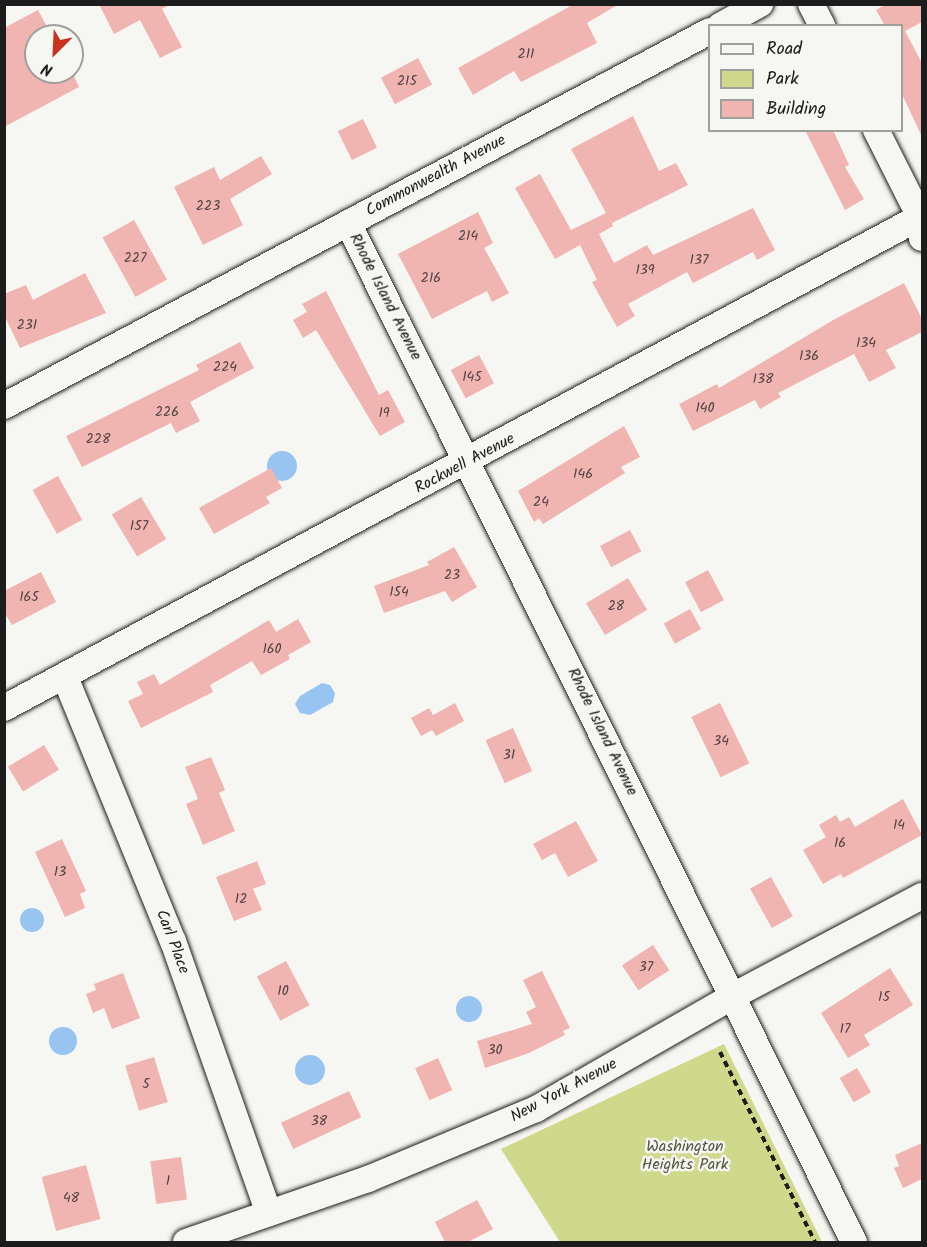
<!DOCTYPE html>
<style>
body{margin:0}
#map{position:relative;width:927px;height:1247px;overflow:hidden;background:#f6f6f2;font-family:Kalam,sans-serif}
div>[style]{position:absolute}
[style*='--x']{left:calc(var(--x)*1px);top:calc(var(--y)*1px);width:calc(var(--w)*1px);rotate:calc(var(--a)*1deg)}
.green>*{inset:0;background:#ced98c}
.water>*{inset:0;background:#97c4f1}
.round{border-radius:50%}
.building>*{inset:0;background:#f0b5b0;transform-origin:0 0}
.path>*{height:4px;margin-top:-2px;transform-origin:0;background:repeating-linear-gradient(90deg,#1c1c1c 0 6px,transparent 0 10.5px)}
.roads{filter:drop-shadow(0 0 2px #1c1c1c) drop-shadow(0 0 2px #1c1c1c)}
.minor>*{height:26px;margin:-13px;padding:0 13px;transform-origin:13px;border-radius:13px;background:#f6f6f2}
span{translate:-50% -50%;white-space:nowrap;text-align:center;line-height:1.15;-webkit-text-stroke:5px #f6f6f2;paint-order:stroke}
.number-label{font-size:14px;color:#514241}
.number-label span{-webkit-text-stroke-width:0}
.street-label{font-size:16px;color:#1c1c1c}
.park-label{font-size:16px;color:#51553e}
.frame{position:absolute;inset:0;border:6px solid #1c1c1c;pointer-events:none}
.legend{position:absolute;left:708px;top:24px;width:195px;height:108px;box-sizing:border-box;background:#f6f6f2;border:2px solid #9f9f9c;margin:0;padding:8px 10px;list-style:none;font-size:18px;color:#1c1c1c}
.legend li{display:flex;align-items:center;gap:12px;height:30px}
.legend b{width:30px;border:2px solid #9f9f9c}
.north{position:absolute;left:24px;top:24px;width:60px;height:60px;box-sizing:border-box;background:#f6f6f2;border:2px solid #9f9f9c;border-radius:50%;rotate:204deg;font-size:16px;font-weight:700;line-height:24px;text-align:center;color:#1c1c1c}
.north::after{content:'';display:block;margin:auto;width:21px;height:27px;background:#c8321e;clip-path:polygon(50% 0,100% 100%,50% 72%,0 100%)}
</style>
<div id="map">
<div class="green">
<i style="clip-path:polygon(724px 1044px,822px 1242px,560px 1242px,501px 1149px)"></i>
</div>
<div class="water">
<i class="round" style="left:267px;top:451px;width:30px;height:30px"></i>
<i style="clip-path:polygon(322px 683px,330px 685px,335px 693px,333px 702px,310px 715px,300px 713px,295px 704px,300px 696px)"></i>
<i class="round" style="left:20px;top:908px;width:24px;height:24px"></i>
<i class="round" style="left:456px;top:996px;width:26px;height:26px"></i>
<i class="round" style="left:49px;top:1027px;width:28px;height:28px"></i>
<i class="round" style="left:295px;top:1055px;width:30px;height:30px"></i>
</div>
<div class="building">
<i style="clip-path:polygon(99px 4px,171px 4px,162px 9px,182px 47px,160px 58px,140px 20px,114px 34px)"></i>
<i style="clip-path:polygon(574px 4px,619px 4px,587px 23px,597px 43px,521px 82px,514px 71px,473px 95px,458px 68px)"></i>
<i style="clip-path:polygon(886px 4px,922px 4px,922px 22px,905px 31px,922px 63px,922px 137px,902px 94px,902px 26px,885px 26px,876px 10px)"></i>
<i style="clip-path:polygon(38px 10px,52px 36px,36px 36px,36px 72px,72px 72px,79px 87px,4px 127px,4px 28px)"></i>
<i style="left:418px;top:58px;width:30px;height:42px;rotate:62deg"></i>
<i style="clip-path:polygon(633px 116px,659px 171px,676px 163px,688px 185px,612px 223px,613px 226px,599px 234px,614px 263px,647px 245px,653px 255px,753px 208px,775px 250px,757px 260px,753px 252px,693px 283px,687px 272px,628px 304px,635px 316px,617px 327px,592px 282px,597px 280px,580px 245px,555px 259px,515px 188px,540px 174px,571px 230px,606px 213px,571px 149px)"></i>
<i style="left:363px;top:119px;width:32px;height:28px;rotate:64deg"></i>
<i style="clip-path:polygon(805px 130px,833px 130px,849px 165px,845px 167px,864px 199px,845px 210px)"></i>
<i style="clip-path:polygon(261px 156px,272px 174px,230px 199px,243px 225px,203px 245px,174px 187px,214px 167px,220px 180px)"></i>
<i style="clip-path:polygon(478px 212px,493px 243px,484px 248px,509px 293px,492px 302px,487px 291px,432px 319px,398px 254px)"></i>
<i style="left:134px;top:220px;width:68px;height:36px;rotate:61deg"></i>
<i style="clip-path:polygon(85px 273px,106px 313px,20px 348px,4px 315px,4px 294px,26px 285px,33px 300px)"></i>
<i style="clip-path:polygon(904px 283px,922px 319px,922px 332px,886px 350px,896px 368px,869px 382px,854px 354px,778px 393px,781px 397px,760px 409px,755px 400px,693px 431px,679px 404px,717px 384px,719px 388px,835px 319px)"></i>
<i style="clip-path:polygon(326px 291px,379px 395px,388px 390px,405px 422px,380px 436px,316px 330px,303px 338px,293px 320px,307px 312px,302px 304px)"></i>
<i style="clip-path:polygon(240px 342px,254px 368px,190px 402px,200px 421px,176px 433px,171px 423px,82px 467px,66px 436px,199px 370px,196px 365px)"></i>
<i style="left:479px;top:355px;width:32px;height:32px;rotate:62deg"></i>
<i style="clip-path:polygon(624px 426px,640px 457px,621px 467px,625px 473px,543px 524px,539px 518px,534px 522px,518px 491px)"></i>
<i style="clip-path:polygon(271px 468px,282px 488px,266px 497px,270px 503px,214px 534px,199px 508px)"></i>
<i style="left:58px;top:476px;width:50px;height:29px;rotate:61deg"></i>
<i style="left:141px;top:497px;width:49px;height:34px;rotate:59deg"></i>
<i style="left:630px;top:530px;width:24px;height:34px;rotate:62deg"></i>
<i style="clip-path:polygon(454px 547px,477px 587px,452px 602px,445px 591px,384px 613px,374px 586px,429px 565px,427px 562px)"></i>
<i style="left:708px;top:570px;width:34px;height:26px;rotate:62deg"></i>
<i style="clip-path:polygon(41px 572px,56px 602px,12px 625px,4px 612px,4px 591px)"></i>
<i style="left:628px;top:578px;width:37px;height:49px;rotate:59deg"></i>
<i style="left:690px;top:609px;width:23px;height:30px;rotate:61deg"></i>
<i style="clip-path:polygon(298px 619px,311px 642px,288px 655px,290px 659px,261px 675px,252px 661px,210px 685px,213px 692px,141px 728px,128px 701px,143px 694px,137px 682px,154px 674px,160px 685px,269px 620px,276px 632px)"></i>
<i style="clip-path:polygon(455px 703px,464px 721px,436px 736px,432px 730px,421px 736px,411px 718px,429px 708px,433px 715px)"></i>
<i style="left:720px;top:703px;width:67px;height:32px;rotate:64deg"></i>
<i style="left:513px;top:728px;width:47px;height:30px;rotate:66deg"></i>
<i style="left:44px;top:745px;width:29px;height:42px;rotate:59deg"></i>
<i style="clip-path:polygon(211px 757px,225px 790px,219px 793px,235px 831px,203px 845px,186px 804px,198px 799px,185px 767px)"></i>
<i style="clip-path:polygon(903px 799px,922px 835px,843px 878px,841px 874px,823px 884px,803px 850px,826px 837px,819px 825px,836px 815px,840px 822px,849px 817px,855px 827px)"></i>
<i style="clip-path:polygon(576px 821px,598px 861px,568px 877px,555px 853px,542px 860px,533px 844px)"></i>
<i style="clip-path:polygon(62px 839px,86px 891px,80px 894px,85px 908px,65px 917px,35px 852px)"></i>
<i style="clip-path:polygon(257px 861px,266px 884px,253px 889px,262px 910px,234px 921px,216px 877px)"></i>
<i style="left:771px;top:877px;width:45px;height:24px;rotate:61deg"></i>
<i style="left:653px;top:945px;width:30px;height:37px;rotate:57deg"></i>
<i style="left:286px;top:961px;width:50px;height:33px;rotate:62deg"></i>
<i style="clip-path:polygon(890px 968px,913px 1005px,864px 1035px,870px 1045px,848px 1058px,821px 1013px)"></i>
<i style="clip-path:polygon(542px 971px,570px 1028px,563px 1031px,565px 1035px,529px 1053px,485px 1068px,477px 1041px,532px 1024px,526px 1012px,536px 1007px,523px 980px)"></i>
<i style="clip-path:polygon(123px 973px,140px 1018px,112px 1029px,104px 1008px,93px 1013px,86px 994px,96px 990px,94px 984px)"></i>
<i style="left:154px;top:1057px;width:47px;height:30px;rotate:73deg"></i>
<i style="left:438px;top:1058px;width:35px;height:25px;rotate:66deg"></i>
<i style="left:857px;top:1068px;width:28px;height:20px;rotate:60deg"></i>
<i style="left:349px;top:1091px;width:29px;height:75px;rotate:65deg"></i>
<i style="clip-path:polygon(922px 1143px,922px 1179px,903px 1188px,894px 1168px,899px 1166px,895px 1155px)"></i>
<i style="left:181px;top:1157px;width:43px;height:31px;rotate:82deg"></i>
<i style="left:86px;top:1165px;width:56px;height:46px;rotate:75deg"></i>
<i style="clip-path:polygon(477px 1200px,493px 1229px,468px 1242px,445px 1242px,435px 1222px)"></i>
</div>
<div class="path">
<i style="--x:720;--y:1052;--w:212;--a:63.4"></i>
</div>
<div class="roads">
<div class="minor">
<i style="--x:811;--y:4;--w:25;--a:63"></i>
<i style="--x:720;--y:26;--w:46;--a:-28.8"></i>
<i style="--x:876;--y:130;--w:97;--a:63.2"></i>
<i style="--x:920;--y:217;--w:21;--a:85"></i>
<i style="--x:348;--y:223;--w:1138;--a:63.59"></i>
<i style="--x:4;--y:406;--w:799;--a:-27.98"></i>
<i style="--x:65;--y:677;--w:285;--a:67.8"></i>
<i style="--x:173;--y:941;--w:286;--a:70.6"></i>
<i style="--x:4;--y:708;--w:1042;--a:-28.19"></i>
<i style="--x:186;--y:1242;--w:193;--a:-19.1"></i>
<i style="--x:368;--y:1179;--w:182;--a:-22.6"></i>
<i style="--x:536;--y:1109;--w:227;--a:-29.8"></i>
<i style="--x:733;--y:996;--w:214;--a:-27.9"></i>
</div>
</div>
<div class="number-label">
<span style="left:526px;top:54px">211</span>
<span style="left:407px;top:81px">215</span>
<span style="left:208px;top:206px">223</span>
<span style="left:468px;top:236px">214</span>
<span style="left:135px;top:258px">227</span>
<span style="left:699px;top:260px">137</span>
<span style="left:645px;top:270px">139</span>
<span style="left:431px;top:278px">216</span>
<span style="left:27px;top:325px">231</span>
<span style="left:866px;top:343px">134</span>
<span style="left:809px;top:356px">136</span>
<span style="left:225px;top:367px">224</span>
<span style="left:472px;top:377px">145</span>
<span style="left:763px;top:379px">138</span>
<span style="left:705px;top:408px">140</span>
<span style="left:167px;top:412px">226</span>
<span style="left:384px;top:413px">19</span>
<span style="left:98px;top:439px">228</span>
<span style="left:583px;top:474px">146</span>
<span style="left:541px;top:502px">24</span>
<span style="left:139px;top:526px">157</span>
<span style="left:452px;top:575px">23</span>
<span style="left:399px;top:592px">154</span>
<span style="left:29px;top:597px">165</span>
<span style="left:616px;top:606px">28</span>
<span style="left:272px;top:649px">160</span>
<span style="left:721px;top:741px">34</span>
<span style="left:509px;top:755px">31</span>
<span style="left:899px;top:825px">14</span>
<span style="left:840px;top:843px">16</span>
<span style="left:60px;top:872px">13</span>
<span style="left:241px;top:899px">12</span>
<span style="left:646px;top:967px">37</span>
<span style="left:283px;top:991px">10</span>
<span style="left:884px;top:997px">15</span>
<span style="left:845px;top:1029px">17</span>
<span style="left:495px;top:1050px">30</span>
<span style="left:146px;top:1084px">5</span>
<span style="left:319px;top:1121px">38</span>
<span style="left:168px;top:1181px">1</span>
<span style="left:71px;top:1198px">48</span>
</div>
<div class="street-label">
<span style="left:436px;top:176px;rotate:-28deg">Commonwealth Avenue</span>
<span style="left:385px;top:297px;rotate:63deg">Rhode Island Avenue</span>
<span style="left:465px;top:464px;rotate:-28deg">Rockwell Avenue</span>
<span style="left:602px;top:732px;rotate:64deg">Rhode Island Avenue</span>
<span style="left:172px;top:942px;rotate:69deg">Carl Place</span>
<span style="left:564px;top:1091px;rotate:-28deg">New York Avenue</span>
</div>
<div class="park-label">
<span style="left:685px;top:1156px">Washington<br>Heights Park</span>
</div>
<div class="frame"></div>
<ul class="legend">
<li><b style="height:8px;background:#f6f6f2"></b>Road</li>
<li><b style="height:16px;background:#ced98c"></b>Park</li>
<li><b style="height:16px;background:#f0b5b0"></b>Building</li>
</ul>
<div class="north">N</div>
</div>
